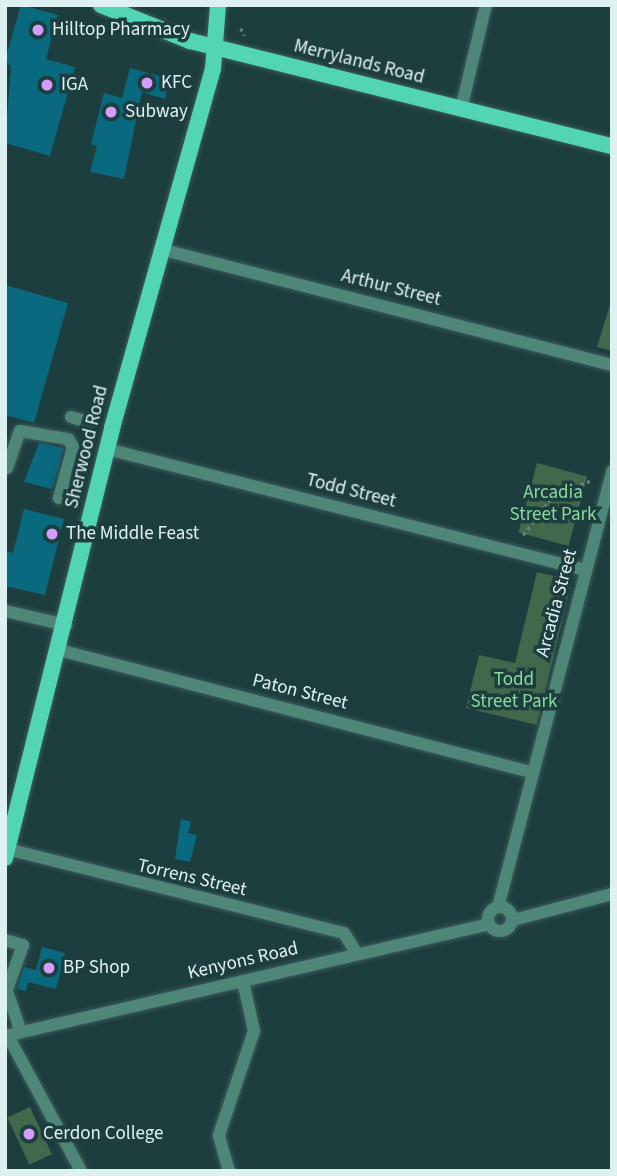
<!DOCTYPE html>
<style>
body{margin:0}
#map{position:relative;width:617px;height:1176px;overflow:hidden;background:#1d3e3e;font-family:"Source Sans 3",sans-serif}
div>[style]{position:absolute}
[style*='--x']{left:calc(var(--x)*1px);top:calc(var(--y)*1px);width:calc(var(--w)*1px);rotate:calc(var(--a)*1deg)}
.green>*{inset:0;background:#42684c;transform-origin:0 0}
.building>*{inset:0;background:#09697f}
.path>*{height:2.5px;margin-top:-1.25px;transform-origin:0;background:repeating-linear-gradient(90deg,#688383 0 3.5px,transparent 0 7px)}
.roads{filter:drop-shadow(0 0 2px #3c5b5b) drop-shadow(0 0 2px #3c5b5b)}
.minor>*{height:12px;margin:-6px;padding:0 6px;transform-origin:6px;border-radius:6px;background:#4e8777}
.minor>.ring{margin:-6px;padding:0;box-sizing:content-box;background:none;border:12px solid #4e8777;border-radius:50%}
.major>*{height:16px;margin:-8px;padding:0 8px;transform-origin:8px;border-radius:8px;background:#52d5b5}
.dots>*{width:19px;height:19px;translate:-50% -50%;box-sizing:border-box;border:4px solid #1d3e3e;border-radius:50%}
span{translate:-50% -50%;white-space:nowrap;text-align:center;line-height:1.15;-webkit-text-stroke:7px #1d3e3e;paint-order:stroke}
.poi-label{font-size:19px;color:#def1f1}
.left{translate:0 -50%;text-align:left}
.street-label{font-size:19px;color:#def1f1}
.park-label{font-size:19px;color:#89d99d}
.frame{position:absolute;inset:0;border:7px solid #def1f1;pointer-events:none}
</style>
<div id="map">
<div class="green">
<i style="clip-path:polygon(612px 298px,612px 351px,597px 347px)"></i>
<i style="left:537px;top:463px;width:52px;height:72px;rotate:15deg"></i>
<i style="clip-path:polygon(537px 572px,572px 580px,537px 725px,466px 708px,479px 655px,515px 663px)"></i>
<i style="left:30px;top:1107px;width:52px;height:25px;rotate:65deg"></i>
</div>
<div class="building">
<i style="clip-path:polygon(21px 5px,58px 15px,46px 59px,75px 67px,50px 156px,5px 143px,11px 66px,5px 60px)"></i>
<i style="clip-path:polygon(130px 68px,170px 79px,165px 99px,142px 92px,124px 179px,90px 172px,97px 146px,91px 144px,104px 93px,122px 98px)"></i>
<i style="clip-path:polygon(5px 285px,68px 303px,34px 423px,5px 415px)"></i>
<i style="clip-path:polygon(39px 443px,64px 448px,52px 489px,24px 482px)"></i>
<i style="clip-path:polygon(24px 509px,64px 519px,45px 595px,5px 586px,5px 551px,13px 553px)"></i>
<i style="clip-path:polygon(181px 819px,191px 822px,188px 833px,197px 835px,190px 862px,175px 859px)"></i>
<i style="clip-path:polygon(42px 947px,65px 953px,56px 989px,28px 982px,26px 991px,17px 989px,24px 967px,36px 970px)"></i>
</div>
<div class="path">
<i style="--x:241;--y:28;--w:8;--a:67"></i>
<i style="--x:523;--y:535;--w:51;--a:-52.9"></i>
<i style="--x:554;--y:494;--w:38;--a:-20"></i>
</div>
<div class="roads">
<div class="minor">
<i style="--x:461;--y:109;--w:107;--a:-76.5"></i>
<i style="--x:160;--y:249;--w:467;--a:14.4"></i>
<i style="--x:71;--y:417;--w:21;--a:17"></i>
<i style="--x:107;--y:449;--w:494;--a:14.2"></i>
<i style="--x:7;--y:468;--w:39;--a:-71"></i>
<i style="--x:20;--y:431;--w:49;--a:9.5"></i>
<i style="--x:68;--y:439;--w:9;--a:58"></i>
<i style="--x:73;--y:447;--w:53;--a:105.4"></i>
<i style="--x:5;--y:611;--w:63;--a:12.9"></i>
<i style="--x:59;--y:650;--w:488;--a:14.5"></i>
<i style="--x:7;--y:849;--w:347;--a:14"></i>
<i style="--x:344;--y:933;--w:25;--a:58"></i>
<i class="ring" style="left:488px;top:907px;width:12px;height:12px"></i>
<i style="--x:498;--y:907;--w:451;--a:-75.3"></i>
<i style="--x:513;--y:920;--w:102;--a:-14.7"></i>
<i style="--x:5;--y:940;--w:19;--a:16"></i>
<i style="--x:23;--y:945;--w:53;--a:109.8"></i>
<i style="--x:8;--y:994;--w:40;--a:71.1"></i>
<i style="--x:5;--y:1036;--w:497;--a:-13"></i>
<i style="--x:8;--y:1036;--w:153;--a:61.6"></i>
<i style="--x:229;--y:1171;--w:37;--a:-106"></i>
<i style="--x:219;--y:1135;--w:110;--a:-71.4"></i>
<i style="--x:254;--y:1031;--w:51;--a:-102.4"></i>
</div>
<div class="major">
<i style="--x:101;--y:5;--w:96;--a:22"></i>
<i style="--x:190;--y:41;--w:435;--a:14"></i>
<i style="--x:5;--y:858;--w:443;--a:-76"></i>
<i style="--x:112;--y:428;--w:373;--a:-74.3"></i>
<i style="--x:213;--y:69;--w:64;--a:-85.5"></i>
</div>
</div>
<div class="dots">
<i style="left:38px;top:30px;background:#d49cfc"></i>
<i style="left:147px;top:83px;background:#d49cfc"></i>
<i style="left:47px;top:85px;background:#d49cfc"></i>
<i style="left:111px;top:112px;background:#d49cfc"></i>
<i style="left:52px;top:534px;background:#d49cfc"></i>
<i style="left:49px;top:968px;background:#d49cfc"></i>
<i style="left:29px;top:1134px;background:#d49cfc"></i>
</div>
<div class="poi-label">
<span class="left" style="left:52px;top:30px">Hilltop Pharmacy</span>
<span class="left" style="left:161px;top:83px">KFC</span>
<span class="left" style="left:61px;top:85px">IGA</span>
<span class="left" style="left:125px;top:112px">Subway</span>
<span class="left" style="left:66px;top:534px">The Middle Feast</span>
<span class="left" style="left:63px;top:968px">BP Shop</span>
<span class="left" style="left:43px;top:1134px">Cerdon College</span>
</div>
<div class="street-label">
<span style="left:359px;top:62px;rotate:14deg">Merrylands Road</span>
<span style="left:391px;top:288px;rotate:14deg">Arthur Street</span>
<span style="left:87px;top:447px;rotate:-76deg">Sherwood Road</span>
<span style="left:351px;top:491px;rotate:14deg">Todd Street</span>
<span style="left:557px;top:603px;rotate:-75deg">Arcadia Street</span>
<span style="left:300px;top:692px;rotate:14deg">Paton Street</span>
<span style="left:192px;top:878px;rotate:13deg">Torrens Street</span>
<span style="left:243px;top:961px;rotate:-13deg">Kenyons Road</span>
</div>
<div class="park-label">
<span style="left:553px;top:504px">Arcadia<br>Street Park</span>
<span style="left:514px;top:691px">Todd<br>Street Park</span>
</div>
<div class="frame"></div>
</div>
